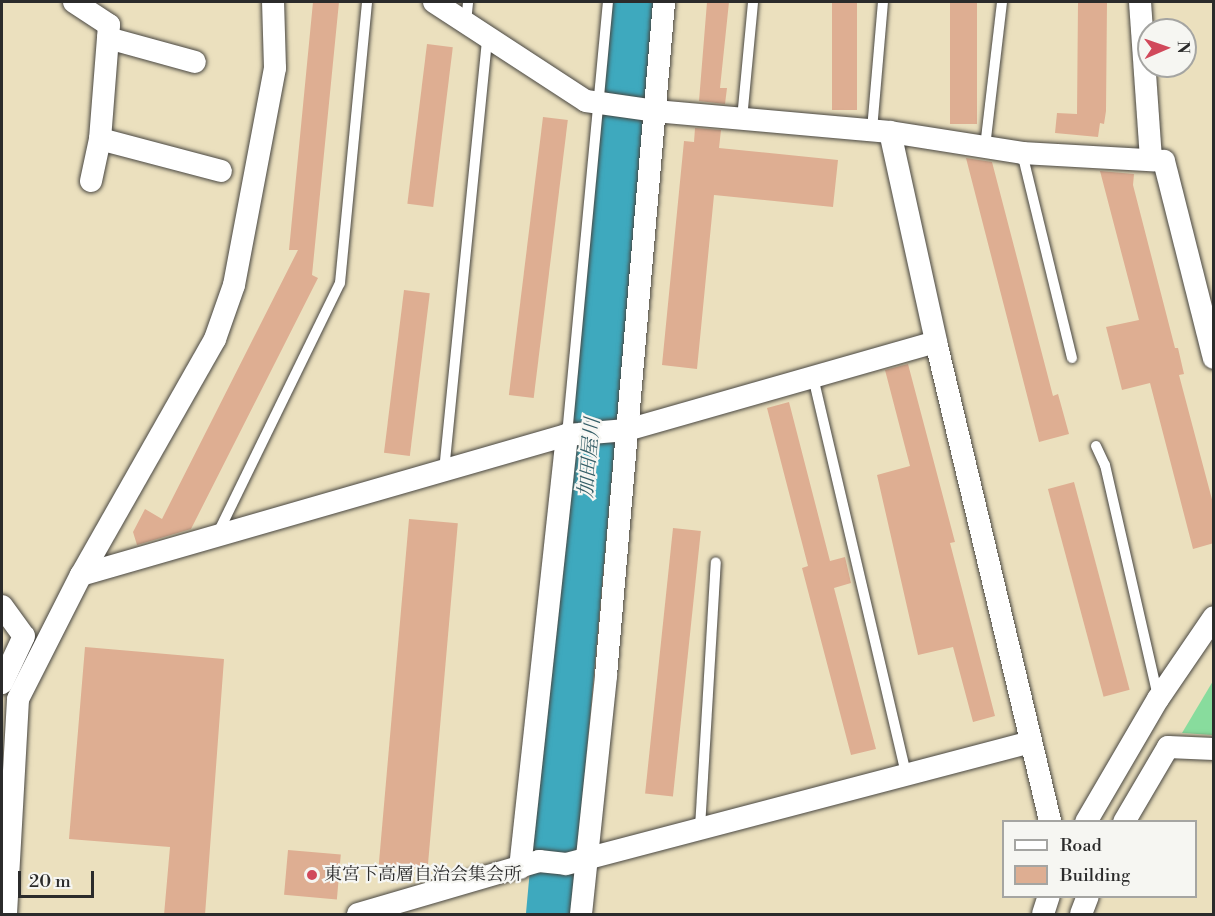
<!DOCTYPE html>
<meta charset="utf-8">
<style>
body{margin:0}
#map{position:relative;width:1215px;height:916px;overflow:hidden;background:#ebe0be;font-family:"Libre Bodoni","Noto Serif JP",serif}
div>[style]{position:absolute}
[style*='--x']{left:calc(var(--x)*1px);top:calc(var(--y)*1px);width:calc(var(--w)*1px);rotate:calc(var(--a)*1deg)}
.green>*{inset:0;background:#88dc9d}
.river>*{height:46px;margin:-23px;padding:0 23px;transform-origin:23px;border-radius:23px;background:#3ea9be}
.building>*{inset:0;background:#deae92;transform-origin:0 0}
.roads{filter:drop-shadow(0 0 2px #484641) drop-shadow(0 0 2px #484641)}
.lane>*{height:10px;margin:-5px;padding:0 5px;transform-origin:5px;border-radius:5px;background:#fff}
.street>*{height:22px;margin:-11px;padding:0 11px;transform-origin:11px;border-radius:11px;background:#fff}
.dots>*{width:16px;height:16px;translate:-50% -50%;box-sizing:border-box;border:3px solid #f6f6f2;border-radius:50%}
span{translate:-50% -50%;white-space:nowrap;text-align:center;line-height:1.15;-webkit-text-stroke:4.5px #f6f6f2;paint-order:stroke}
.poi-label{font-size:18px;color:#2b2b2b}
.left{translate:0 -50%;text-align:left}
.water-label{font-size:20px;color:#335d66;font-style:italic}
.frame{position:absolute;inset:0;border:3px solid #2b2b2b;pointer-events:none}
.legend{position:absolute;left:1002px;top:820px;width:195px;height:78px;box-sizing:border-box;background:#f6f6f2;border:2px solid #a5a5a2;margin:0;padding:8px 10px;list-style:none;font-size:18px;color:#2b2b2b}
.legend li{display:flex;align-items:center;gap:12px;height:30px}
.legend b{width:30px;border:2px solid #a5a5a2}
.north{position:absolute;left:1137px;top:18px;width:60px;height:60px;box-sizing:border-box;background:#f6f6f2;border:2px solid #a5a5a2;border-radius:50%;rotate:88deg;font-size:16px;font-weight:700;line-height:24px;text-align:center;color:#2b2b2b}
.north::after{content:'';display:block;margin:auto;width:21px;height:27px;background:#d1495b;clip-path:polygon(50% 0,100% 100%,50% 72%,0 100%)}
.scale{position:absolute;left:18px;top:871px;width:76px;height:27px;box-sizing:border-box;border:3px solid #2b2b2b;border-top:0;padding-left:8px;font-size:18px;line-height:21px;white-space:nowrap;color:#2b2b2b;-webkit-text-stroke:4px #f6f6f2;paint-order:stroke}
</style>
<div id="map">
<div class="green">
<i style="clip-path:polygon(1213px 681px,1213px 735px,1182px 733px)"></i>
</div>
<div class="river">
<i style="--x:549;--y:914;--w:916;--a:-84.8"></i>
</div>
<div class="building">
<i style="clip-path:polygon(313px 2px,339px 2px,312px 275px,318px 278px,191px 529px,137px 545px,133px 532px,145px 509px,162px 519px,298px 250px,289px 250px)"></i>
<i style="clip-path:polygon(707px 2px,729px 2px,720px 88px,727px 88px,725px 104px,699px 101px)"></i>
<i style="left:832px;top:2px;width:25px;height:108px"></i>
<i style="left:950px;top:2px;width:27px;height:122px"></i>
<i style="clip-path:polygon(1078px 2px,1107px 2px,1106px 111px,1104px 124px,1100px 123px,1098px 137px,1055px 133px,1057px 113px,1077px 114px)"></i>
<i style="left:427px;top:44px;width:26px;height:161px;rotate:7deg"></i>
<i style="left:543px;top:117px;width:25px;height:280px;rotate:7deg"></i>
<i style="clip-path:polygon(695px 128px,721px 130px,719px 148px,838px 160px,833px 207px,714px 195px,697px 369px,662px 365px,684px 141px,694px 142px)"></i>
<i style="clip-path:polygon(966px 158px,992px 162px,1053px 396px,1058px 394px,1069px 434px,1039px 442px)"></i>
<i style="clip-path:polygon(1100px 171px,1134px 174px,1133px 185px,1175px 348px,1178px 348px,1184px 374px,1179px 375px,1214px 507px,1214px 543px,1193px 549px,1150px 383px,1122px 390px,1106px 327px,1139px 320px)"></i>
<i style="left:404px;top:290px;width:26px;height:164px;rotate:7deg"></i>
<i style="clip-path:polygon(908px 364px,955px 542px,950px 543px,995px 716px,973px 722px,953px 647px,918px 655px,877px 475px,910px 466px,885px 370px)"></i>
<i style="clip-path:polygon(789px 402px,830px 561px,845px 557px,851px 583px,834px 588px,876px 749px,851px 755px,802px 568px,808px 566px,767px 408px)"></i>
<i style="left:1074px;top:482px;width:215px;height:27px;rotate:75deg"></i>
<i style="left:409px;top:519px;width:49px;height:347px;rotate:5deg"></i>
<i style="left:673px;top:528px;width:28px;height:267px;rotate:6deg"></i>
<i style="clip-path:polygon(85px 647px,224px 659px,205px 915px,164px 915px,170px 847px,69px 839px)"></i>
<i style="left:288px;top:850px;width:53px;height:45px;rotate:5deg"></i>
</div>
<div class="roads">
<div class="lane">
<i style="--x:466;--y:22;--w:20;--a:-84"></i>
<i style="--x:742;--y:119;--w:118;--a:-84.6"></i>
<i style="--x:872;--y:130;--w:128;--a:-85.1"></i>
<i style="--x:985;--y:147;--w:146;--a:-83.3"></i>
<i style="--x:1022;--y:153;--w:211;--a:76.3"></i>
<i style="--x:813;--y:377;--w:408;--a:76.8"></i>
<i style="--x:567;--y:435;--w:435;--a:-84.6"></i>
<i style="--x:1096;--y:446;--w:21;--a:65"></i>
<i style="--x:1105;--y:465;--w:237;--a:77.1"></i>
<i style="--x:444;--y:471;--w:436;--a:-84.3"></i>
<i style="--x:217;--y:535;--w:280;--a:-64"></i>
<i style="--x:340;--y:283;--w:282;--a:-84.5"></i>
<i style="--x:700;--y:828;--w:266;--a:-86.6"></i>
</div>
<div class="street">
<i style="--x:74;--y:2;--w:42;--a:33.3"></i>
<i style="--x:109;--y:25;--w:114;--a:94.5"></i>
<i style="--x:100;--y:139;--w:43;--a:102.1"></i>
<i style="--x:434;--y:2;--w:181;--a:33.1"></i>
<i style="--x:586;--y:101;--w:70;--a:8.2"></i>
<i style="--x:655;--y:111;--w:236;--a:5.1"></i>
<i style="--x:890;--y:132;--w:134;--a:9"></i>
<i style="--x:1022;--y:153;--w:142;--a:3.2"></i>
<i style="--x:1164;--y:161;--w:203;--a:75.8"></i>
<i style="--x:1140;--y:2;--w:157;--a:86"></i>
<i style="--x:108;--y:38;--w:90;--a:15.4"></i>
<i style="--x:890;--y:132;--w:215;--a:77.6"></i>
<i style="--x:936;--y:342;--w:493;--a:76.6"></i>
<i style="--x:100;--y:139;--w:125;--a:14.8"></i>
<i style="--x:81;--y:575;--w:506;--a:-16.07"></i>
<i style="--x:567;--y:435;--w:60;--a:-4.8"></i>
<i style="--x:627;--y:430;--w:321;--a:-15.9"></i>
<i style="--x:2;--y:606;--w:37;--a:54"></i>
<i style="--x:24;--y:636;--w:52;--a:115.1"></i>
<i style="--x:1086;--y:822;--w:143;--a:-59.7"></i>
<i style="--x:1158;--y:699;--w:99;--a:-55.7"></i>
<i style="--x:1124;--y:822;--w:87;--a:-59.6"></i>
<i style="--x:1168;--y:747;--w:46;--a:2.5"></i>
<i style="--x:520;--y:868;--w:436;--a:-83.8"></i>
<i style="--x:6;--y:914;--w:215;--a:-86.8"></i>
<i style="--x:18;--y:699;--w:139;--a:-63.1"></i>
<i style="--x:81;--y:575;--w:271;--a:-60.4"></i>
<i style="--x:215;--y:339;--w:57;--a:-70.6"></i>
<i style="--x:234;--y:285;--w:221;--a:-79.3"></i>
<i style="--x:275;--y:68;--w:66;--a:-91.7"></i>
<i style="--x:358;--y:914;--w:189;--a:-16.3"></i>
<i style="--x:539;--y:861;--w:27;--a:6"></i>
<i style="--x:566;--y:864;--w:480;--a:-14.7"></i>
<i style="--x:581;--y:914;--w:240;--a:-84"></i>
<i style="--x:606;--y:675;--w:675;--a:-85.07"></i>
<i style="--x:1043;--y:914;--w:19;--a:-72"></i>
<i style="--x:1081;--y:914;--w:19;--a:-69"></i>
</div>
</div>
<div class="dots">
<i style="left:312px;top:875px;background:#d1495b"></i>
</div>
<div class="poi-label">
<span class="left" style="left:324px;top:875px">東宮下高層自治会集会所</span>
</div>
<div class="water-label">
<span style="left:590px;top:458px;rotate:-85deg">加田屋川</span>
</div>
<div class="frame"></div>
<ul class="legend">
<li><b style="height:8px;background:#fff"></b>Road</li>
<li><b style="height:16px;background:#deae92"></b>Building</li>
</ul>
<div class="north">N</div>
<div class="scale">20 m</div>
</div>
